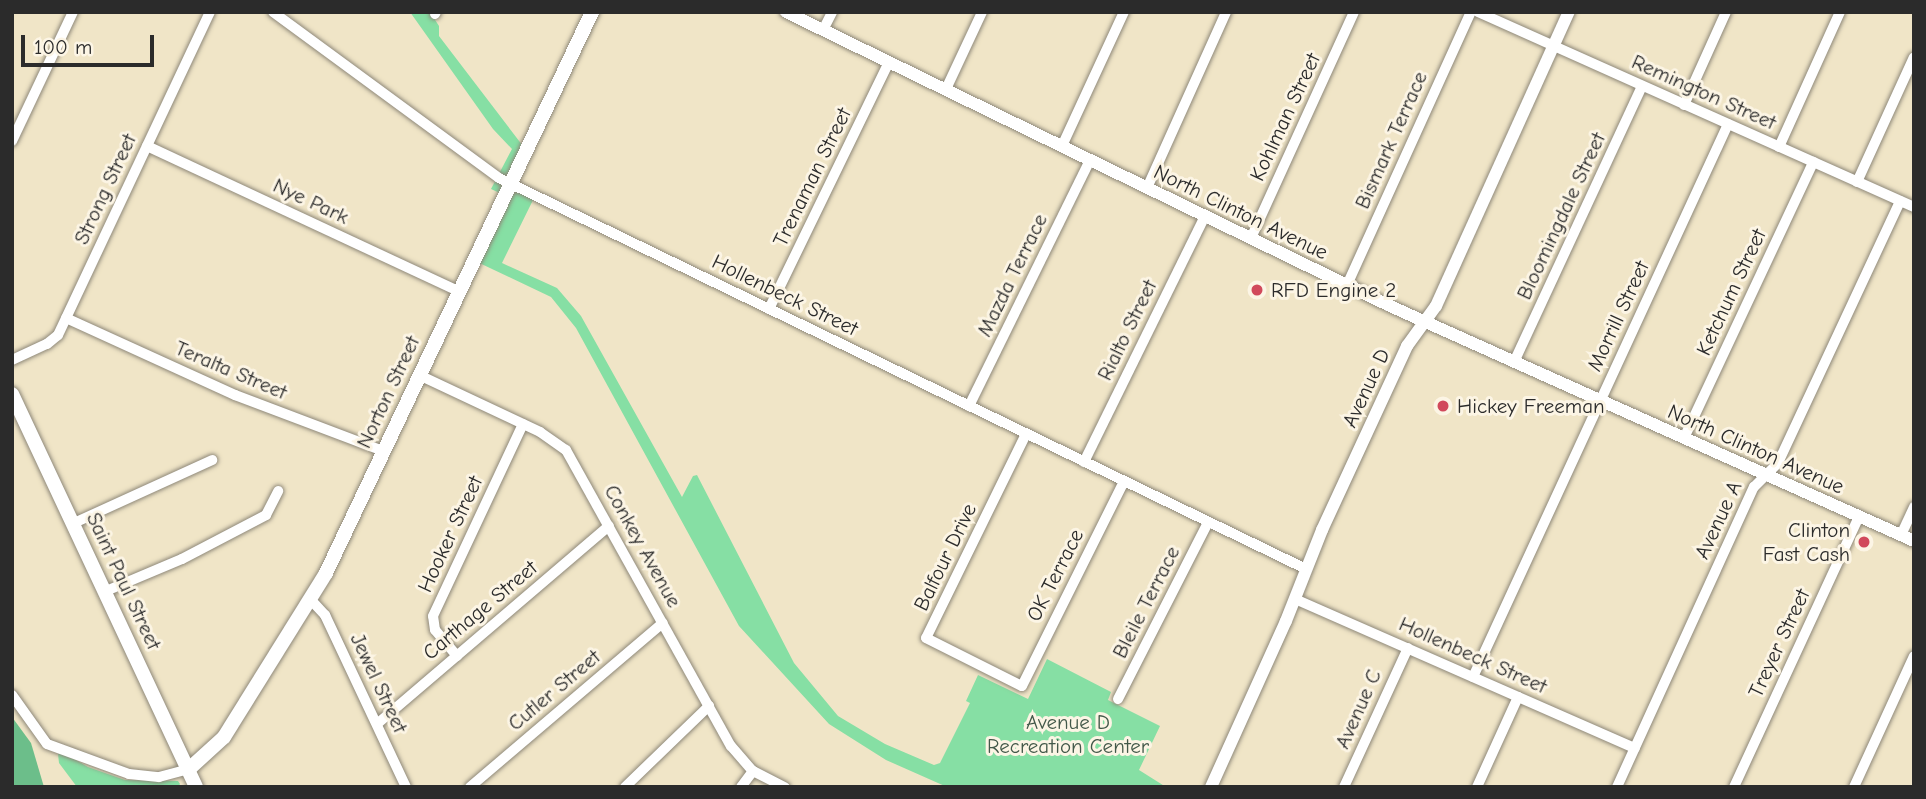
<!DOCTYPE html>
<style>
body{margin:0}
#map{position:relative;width:1926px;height:799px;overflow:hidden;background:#f0e5c7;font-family:"Comic Neue",sans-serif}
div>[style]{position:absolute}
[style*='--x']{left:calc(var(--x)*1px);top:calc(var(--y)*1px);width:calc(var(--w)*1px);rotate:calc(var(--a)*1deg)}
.green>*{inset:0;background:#86dfa4}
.forest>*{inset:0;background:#6cbe8a}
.roads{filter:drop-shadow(0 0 2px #8e8879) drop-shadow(0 0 2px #8e8879)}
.minor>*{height:10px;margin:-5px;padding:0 5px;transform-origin:5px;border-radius:5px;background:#fff}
.tertiary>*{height:12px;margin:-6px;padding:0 6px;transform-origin:6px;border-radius:6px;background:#fff}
.secondary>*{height:14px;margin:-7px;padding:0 7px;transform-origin:7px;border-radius:7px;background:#fff}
.dots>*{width:19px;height:19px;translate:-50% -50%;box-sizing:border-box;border:4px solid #fcf5e5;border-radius:50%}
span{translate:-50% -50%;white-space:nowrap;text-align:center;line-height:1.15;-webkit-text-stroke:6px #fcf5e5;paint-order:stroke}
.street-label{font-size:21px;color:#2b2b2b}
.poi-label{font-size:21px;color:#2b2b2b}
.left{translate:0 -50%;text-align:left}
.right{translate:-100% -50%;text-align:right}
.park-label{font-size:21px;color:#425849}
.frame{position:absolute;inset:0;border:14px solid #2b2b2b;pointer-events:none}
.scale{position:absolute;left:21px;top:35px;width:133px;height:32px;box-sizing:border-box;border:4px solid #2b2b2b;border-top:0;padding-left:9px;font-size:21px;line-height:24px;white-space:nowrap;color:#2b2b2b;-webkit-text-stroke:5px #fcf5e5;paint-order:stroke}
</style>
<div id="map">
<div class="green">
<i style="clip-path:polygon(410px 12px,430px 12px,439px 26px,439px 36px,526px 150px,510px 183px,535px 196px,502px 263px,557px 288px,581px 316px,682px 497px,693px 476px,697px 475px,794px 663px,838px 716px,885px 744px,934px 765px,940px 763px,970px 703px,966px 701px,978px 675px,1028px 699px,1047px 659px,1111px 692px,1108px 700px,1160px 726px,1139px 770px,1166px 787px,947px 787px,886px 760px,829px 724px,739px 626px,576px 328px,551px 297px,473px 260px,504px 195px,491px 189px,512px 149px,493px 129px)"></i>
<i style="clip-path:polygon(64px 753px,88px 767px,125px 780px,178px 781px,180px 784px,178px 787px,77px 787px,59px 763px,58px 754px)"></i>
</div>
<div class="forest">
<i style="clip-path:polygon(12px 717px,31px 743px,44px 787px,12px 787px)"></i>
</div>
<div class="roads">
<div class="minor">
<i style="--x:273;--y:12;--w:280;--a:36.3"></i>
<i style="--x:499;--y:178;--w:897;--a:25.85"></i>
<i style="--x:1478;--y:12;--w:478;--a:24.1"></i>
<i style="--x:435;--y:14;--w:2;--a:-63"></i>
<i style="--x:823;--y:30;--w:20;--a:-63"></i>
<i style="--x:946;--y:89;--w:85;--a:-64.9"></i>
<i style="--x:1684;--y:105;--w:102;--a:-65.7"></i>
<i style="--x:12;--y:141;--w:143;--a:-64.7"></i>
<i style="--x:147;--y:146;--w:343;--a:25"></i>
<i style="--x:1062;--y:146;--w:148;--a:-65.2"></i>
<i style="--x:1779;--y:147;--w:148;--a:-65.7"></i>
<i style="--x:1857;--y:182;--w:137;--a:-65.5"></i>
<i style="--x:1147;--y:188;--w:193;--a:-65.8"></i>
<i style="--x:1251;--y:238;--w:248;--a:-65.5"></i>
<i style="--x:1347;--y:285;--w:300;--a:-65.6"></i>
<i style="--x:769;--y:309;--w:275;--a:-64.1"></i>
<i style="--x:66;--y:318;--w:186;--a:24.5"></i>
<i style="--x:235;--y:395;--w:158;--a:20.7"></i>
<i style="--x:12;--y:360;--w:38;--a:-25"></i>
<i style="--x:47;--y:344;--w:14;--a:-39"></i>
<i style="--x:58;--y:335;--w:357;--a:-64.8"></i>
<i style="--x:1514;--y:362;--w:304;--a:-65.1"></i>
<i style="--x:419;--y:375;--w:134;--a:25.2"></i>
<i style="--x:540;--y:432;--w:32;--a:35"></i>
<i style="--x:566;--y:450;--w:339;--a:60.9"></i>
<i style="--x:731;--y:746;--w:33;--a:49"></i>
<i style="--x:753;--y:771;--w:36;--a:27"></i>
<i style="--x:969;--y:406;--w:274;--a:-63.8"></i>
<i style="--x:1026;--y:434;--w:227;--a:116.1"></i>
<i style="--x:926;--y:638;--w:107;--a:26.6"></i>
<i style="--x:1022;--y:686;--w:229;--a:-63.5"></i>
<i style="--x:1684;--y:438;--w:305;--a:-64.9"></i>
<i style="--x:1084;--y:462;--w:274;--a:-63.8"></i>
<i style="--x:74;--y:523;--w:152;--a:-24.5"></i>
<i style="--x:1901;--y:535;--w:31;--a:-65"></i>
<i style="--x:106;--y:591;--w:82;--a:-22.8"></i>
<i style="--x:182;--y:559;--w:95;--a:-27.6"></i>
<i style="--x:266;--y:515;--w:27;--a:-63"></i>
<i style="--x:1295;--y:599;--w:371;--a:23.7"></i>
<i style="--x:311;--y:600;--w:21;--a:47"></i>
<i style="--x:325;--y:615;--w:190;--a:64.8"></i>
<i style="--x:457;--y:656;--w:34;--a:-130"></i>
<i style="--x:435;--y:630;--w:14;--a:-98"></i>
<i style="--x:433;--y:616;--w:212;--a:-64.9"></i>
<i style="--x:1473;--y:677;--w:609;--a:-65.24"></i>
<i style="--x:12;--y:695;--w:60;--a:54.5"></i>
<i style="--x:47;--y:744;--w:87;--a:20.1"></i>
<i style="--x:129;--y:774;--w:30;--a:6"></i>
<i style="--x:159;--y:777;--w:31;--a:-15"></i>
<i style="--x:1118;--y:699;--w:199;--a:-63"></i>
<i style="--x:377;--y:724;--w:305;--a:-40.5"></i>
<i style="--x:470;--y:787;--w:253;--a:-40.4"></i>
<i style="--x:625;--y:787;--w:117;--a:-44"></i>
<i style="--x:741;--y:787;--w:20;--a:-53"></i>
<i style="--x:1344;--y:787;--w:153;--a:-65.3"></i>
<i style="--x:1477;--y:787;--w:99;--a:-65.5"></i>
<i style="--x:1617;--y:787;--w:330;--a:-65.5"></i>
<i style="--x:1754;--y:487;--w:34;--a:-45"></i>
<i style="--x:1778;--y:463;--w:289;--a:-65"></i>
<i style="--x:1734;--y:787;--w:298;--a:-65.2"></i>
<i style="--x:1854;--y:787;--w:144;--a:-65.4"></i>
</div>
<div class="tertiary">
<i style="--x:786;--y:12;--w:672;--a:25.95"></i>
<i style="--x:1390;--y:306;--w:574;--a:24.15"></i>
<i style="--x:1211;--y:787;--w:182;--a:-65.7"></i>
<i style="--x:1286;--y:621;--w:98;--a:-68.4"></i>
<i style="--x:1322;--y:530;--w:203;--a:-65.2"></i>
<i style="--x:1407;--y:346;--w:49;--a:-54.1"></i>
<i style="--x:1436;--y:306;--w:323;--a:-65.7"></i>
</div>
<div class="secondary">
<i style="--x:12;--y:394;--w:434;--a:64.9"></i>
<i style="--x:189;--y:769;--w:47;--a:-42.4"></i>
<i style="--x:224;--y:737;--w:193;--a:-58.1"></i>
<i style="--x:326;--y:573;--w:621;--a:-64.63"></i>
</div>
</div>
<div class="dots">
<i style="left:1257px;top:290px;background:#d1495b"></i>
<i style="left:1443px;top:406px;background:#d1495b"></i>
<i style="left:1864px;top:542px;background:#d1495b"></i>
</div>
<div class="street-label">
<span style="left:1704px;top:92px;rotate:24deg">Remington Street</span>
<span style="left:1285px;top:117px;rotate:-65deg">Kohlman Street</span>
<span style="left:1391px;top:140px;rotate:-66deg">Bismark Terrace</span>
<span style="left:812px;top:177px;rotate:-64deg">Trenaman Street</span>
<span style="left:105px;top:189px;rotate:-65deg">Strong Street</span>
<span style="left:311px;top:201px;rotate:25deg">Nye Park</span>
<span style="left:1241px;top:212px;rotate:26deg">North Clinton Avenue</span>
<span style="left:1561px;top:216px;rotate:-65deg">Bloomingdale Street</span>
<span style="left:1012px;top:275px;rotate:-64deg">Mazda Terrace</span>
<span style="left:1731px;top:292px;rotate:-65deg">Ketchum Street</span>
<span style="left:785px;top:295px;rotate:26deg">Hollenbeck Street</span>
<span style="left:1618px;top:316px;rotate:-65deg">Morrill Street</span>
<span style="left:1127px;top:330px;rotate:-64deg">Rialto Street</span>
<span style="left:231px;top:370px;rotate:23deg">Teralta Street</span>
<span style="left:1366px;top:388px;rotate:-65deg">Avenue D</span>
<span style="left:388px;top:392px;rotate:-65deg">Norton Street</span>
<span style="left:1756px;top:449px;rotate:24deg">North Clinton Avenue</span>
<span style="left:1718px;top:520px;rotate:-65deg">Avenue A</span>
<span style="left:450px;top:534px;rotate:-65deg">Hooker Street</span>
<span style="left:643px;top:546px;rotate:61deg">Conkey Avenue</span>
<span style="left:945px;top:557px;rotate:-64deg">Balfour Drive</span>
<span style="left:1055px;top:575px;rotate:-63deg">OK Terrace</span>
<span style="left:124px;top:581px;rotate:65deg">Saint Paul Street</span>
<span style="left:1146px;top:602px;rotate:-63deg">Bleile Terrace</span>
<span style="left:480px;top:610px;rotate:-40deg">Carthage Street</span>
<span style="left:1779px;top:643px;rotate:-65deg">Treyer Street</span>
<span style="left:1473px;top:655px;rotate:24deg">Hollenbeck Street</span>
<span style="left:379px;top:683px;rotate:65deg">Jewel Street</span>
<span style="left:554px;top:690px;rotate:-40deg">Cutler Street</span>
<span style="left:1358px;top:709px;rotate:-66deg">Avenue C</span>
</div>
<div class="poi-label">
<span class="left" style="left:1271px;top:290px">RFD Engine 2</span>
<span class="left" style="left:1457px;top:406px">Hickey Freeman</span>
<span class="right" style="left:1850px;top:542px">Clinton<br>Fast Cash</span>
</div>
<div class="park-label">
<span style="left:1068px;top:734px">Avenue D<br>Recreation Center</span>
</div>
<div class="frame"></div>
<div class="scale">100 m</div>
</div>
